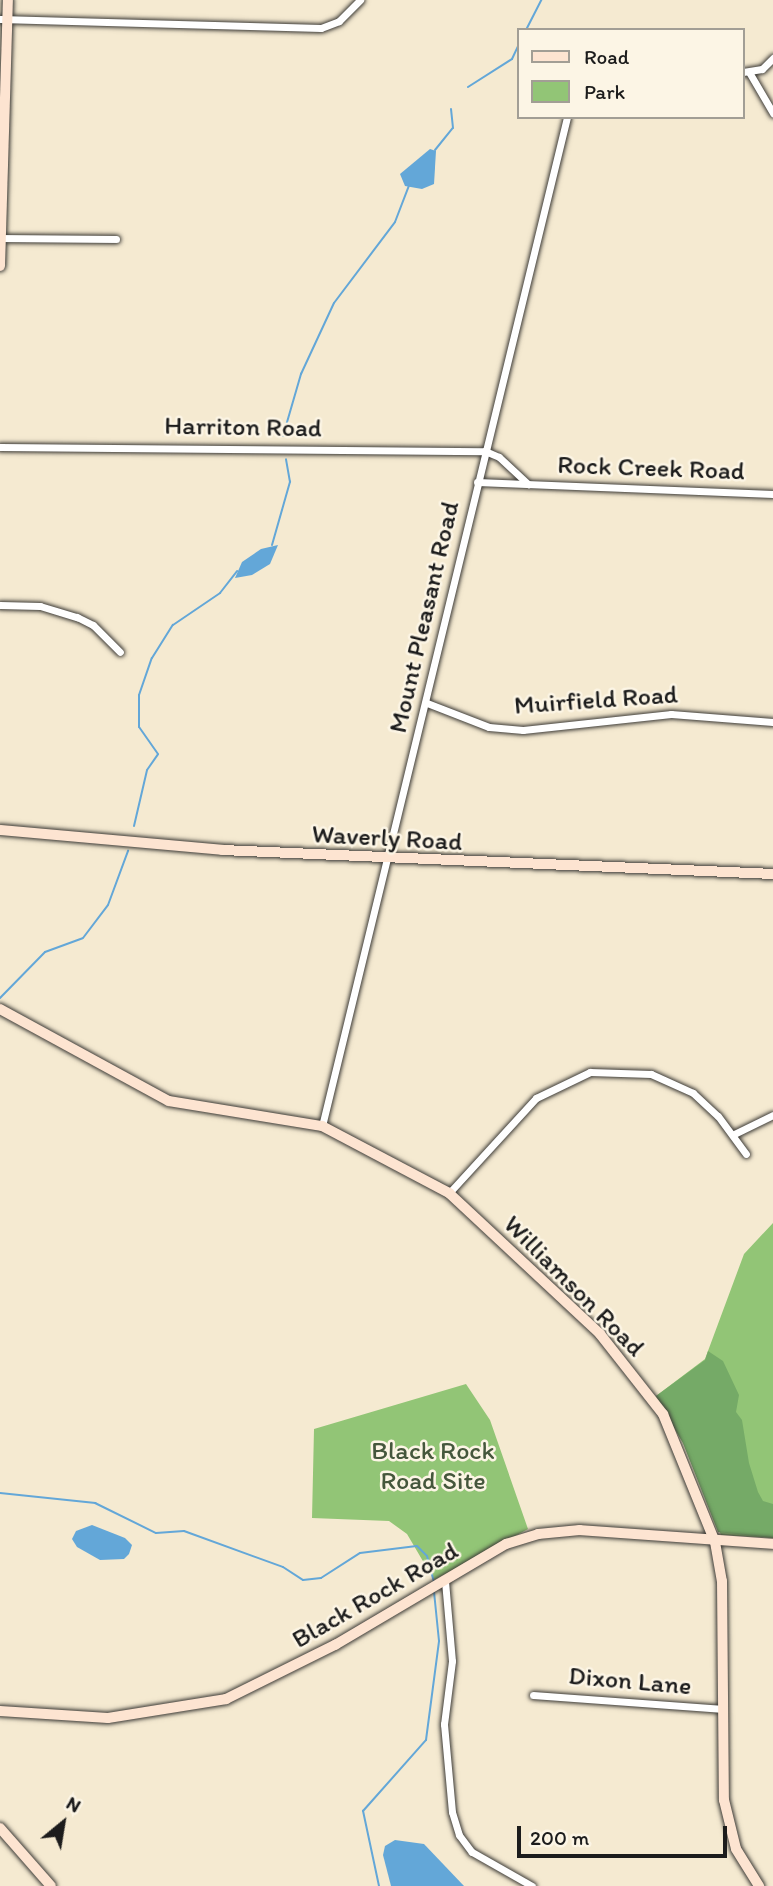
<!DOCTYPE html>
<style>
body{margin:0}
#map{position:relative;width:773px;height:1886px;overflow:hidden;background:#f5ead1;font-family:Itim,sans-serif}
div>[style]{position:absolute}
[style*='--x']{left:calc(var(--x)*1px);top:calc(var(--y)*1px);width:calc(var(--w)*1px);rotate:calc(var(--a)*1deg)}
.green>*{inset:0;background:#92c576}
.forest>*{inset:0;background:#75aa67}
.water>*{inset:0;background:#63a7d8}
.stream>*{height:2px;margin:-1px;padding:0 1px;transform-origin:1px;border-radius:1px;background:#63a7d8}
.roads{filter:drop-shadow(0 0 2px #3d3b37) drop-shadow(0 0 2px #3d3b37)}
.street>*{height:7px;margin:-3.5px;padding:0 3.5px;transform-origin:3.5px;border-radius:3.5px;background:#fff}
.secondary>*{height:10px;margin:-5px;padding:0 5px;transform-origin:5px;border-radius:5px;background:#fde4d1}
span{translate:-50% -50%;white-space:nowrap;text-align:center;line-height:1.15;-webkit-text-stroke:5px #fcf5e5;paint-order:stroke}
.street-label{font-size:26px;color:#1c1c1c}
.park-label{font-size:26px;color:#45573c}
.legend{position:absolute;left:517px;top:28px;width:228px;height:91px;box-sizing:border-box;background:#fcf5e5;border:2px solid #a29e95;margin:0;padding:9px 12px;list-style:none;font-size:21px;color:#1c1c1c}
.legend li{display:flex;align-items:center;gap:14px;height:35px}
.legend b{width:35px;border:2px solid #a29e95}
.north{position:absolute;left:28px;top:1788px;width:70px;height:70px;-webkit-text-stroke:5px #fcf5e5;paint-order:stroke;rotate:30deg;font-size:19px;font-weight:700;line-height:28px;text-align:center;color:#1c1c1c}
.north::after{content:'';display:block;margin:auto;width:24px;height:32px;background:#1c1c1c;clip-path:polygon(50% 0,100% 100%,50% 72%,0 100%)}
.scale{position:absolute;left:517px;top:1826px;width:210px;height:32px;box-sizing:border-box;border:4px solid #1c1c1c;border-top:0;padding-left:9px;font-size:21px;line-height:24px;white-space:nowrap;color:#1c1c1c;-webkit-text-stroke:5px #fcf5e5;paint-order:stroke}
</style>
<div id="map">
<div class="green">
<i style="clip-path:polygon(773px 1223px,773px 1538px,721px 1535px,683px 1443px,656px 1396px,705px 1359px,744px 1254px)"></i>
<i style="clip-path:polygon(466px 1384px,490px 1420px,528px 1529px,434px 1580px,407px 1534px,389px 1521px,312px 1518px,314px 1429px)"></i>
</div>
<div class="forest">
<i style="clip-path:polygon(708px 1351px,723px 1361px,739px 1395px,736px 1412px,742px 1420px,749px 1463px,758px 1492px,763px 1501px,773px 1504px,773px 1538px,718px 1532px,683px 1443px,656px 1396px,705px 1360px)"></i>
</div>
<div class="water">
<i style="clip-path:polygon(430px 149px,436px 151px,434px 184px,422px 189px,405px 186px,400px 174px)"></i>
<i style="clip-path:polygon(278px 545px,270px 564px,252px 575px,235px 578px,242px 562px,261px 549px)"></i>
<i style="clip-path:polygon(92px 1525px,125px 1538px,132px 1545px,129px 1554px,124px 1559px,100px 1560px,77px 1547px,72px 1539px,76px 1531px)"></i>
<i style="clip-path:polygon(395px 1840px,424px 1844px,464px 1886px,391px 1886px,383px 1855px,385px 1846px)"></i>
</div>
<div class="stream">
<i style="--x:526;--y:30;--w:34;--a:-63"></i>
<i style="--x:468;--y:87;--w:52;--a:-32.5"></i>
<i style="--x:512;--y:59;--w:17;--a:-65"></i>
<i style="--x:435;--y:150;--w:28;--a:-51"></i>
<i style="--x:453;--y:128;--w:19;--a:-96"></i>
<i style="--x:283;--y:436;--w:65;--a:-73.8"></i>
<i style="--x:301;--y:374;--w:78;--a:-65.1"></i>
<i style="--x:334;--y:303;--w:101;--a:-53"></i>
<i style="--x:395;--y:222;--w:40;--a:-69"></i>
<i style="--x:272;--y:545;--w:66;--a:-74.1"></i>
<i style="--x:290;--y:482;--w:23;--a:-100"></i>
<i style="--x:134;--y:826;--w:57;--a:-76.9"></i>
<i style="--x:147;--y:770;--w:19;--a:-55"></i>
<i style="--x:158;--y:754;--w:33;--a:-125"></i>
<i style="--x:139;--y:727;--w:32;--a:-90"></i>
<i style="--x:139;--y:695;--w:39;--a:-71"></i>
<i style="--x:152;--y:658;--w:39;--a:-58"></i>
<i style="--x:173;--y:625;--w:57;--a:-34.2"></i>
<i style="--x:220;--y:593;--w:28;--a:-52"></i>
<i style="--x:0;--y:998;--w:64;--a:-45.6"></i>
<i style="--x:45;--y:952;--w:40;--a:-20.2"></i>
<i style="--x:83;--y:938;--w:41;--a:-52.9"></i>
<i style="--x:108;--y:905;--w:58;--a:-69.7"></i>
<i style="--x:0;--y:1493;--w:96;--a:6"></i>
<i style="--x:95;--y:1503;--w:68;--a:26.2"></i>
<i style="--x:156;--y:1533;--w:28;--a:-4"></i>
<i style="--x:184;--y:1531;--w:105;--a:20"></i>
<i style="--x:283;--y:1567;--w:24;--a:33"></i>
<i style="--x:303;--y:1580;--w:18;--a:-6"></i>
<i style="--x:321;--y:1578;--w:46;--a:-32.7"></i>
<i style="--x:360;--y:1553;--w:57;--a:-7"></i>
<i style="--x:417;--y:1546;--w:14;--a:45"></i>
<i style="--x:427;--y:1556;--w:28;--a:75"></i>
<i style="--x:379;--y:1886;--w:77;--a:-102"></i>
<i style="--x:363;--y:1811;--w:95;--a:-48.4"></i>
<i style="--x:426;--y:1740;--w:100;--a:-82.5"></i>
<i style="--x:439;--y:1641;--w:49;--a:-95.8"></i>
</div>
<div class="roads">
<div class="street">
<i style="--x:0;--y:19;--w:321;--a:1.6"></i>
<i style="--x:321;--y:28;--w:19;--a:-21"></i>
<i style="--x:339;--y:21;--w:30;--a:-45"></i>
<i style="--x:743;--y:72;--w:19;--a:-9"></i>
<i style="--x:762;--y:69;--w:16;--a:-45"></i>
<i style="--x:749;--y:72;--w:48;--a:59.7"></i>
<i style="--x:1;--y:238;--w:115;--a:0.5"></i>
<i style="--x:0;--y:447;--w:485;--a:0.5"></i>
<i style="--x:485;--y:451;--w:15;--a:23"></i>
<i style="--x:499;--y:457;--w:40;--a:43"></i>
<i style="--x:477;--y:482;--w:296;--a:2.3"></i>
<i style="--x:0;--y:605;--w:40;--a:1.4"></i>
<i style="--x:40;--y:606;--w:39;--a:17"></i>
<i style="--x:77;--y:617;--w:18;--a:27"></i>
<i style="--x:93;--y:625;--w:38;--a:45"></i>
<i style="--x:427;--y:703;--w:66;--a:21.2"></i>
<i style="--x:489;--y:727;--w:34;--a:5"></i>
<i style="--x:523;--y:730;--w:149;--a:-6.2"></i>
<i style="--x:671;--y:714;--w:102;--a:4.5"></i>
<i style="--x:322;--y:1126;--w:1038;--a:-76.35"></i>
<i style="--x:734;--y:1134;--w:43;--a:-26"></i>
<i style="--x:449;--y:1193;--w:129;--a:-47.5"></i>
<i style="--x:536;--y:1098;--w:60;--a:-25.7"></i>
<i style="--x:590;--y:1072;--w:61;--a:1.9"></i>
<i style="--x:651;--y:1074;--w:46;--a:24.3"></i>
<i style="--x:693;--y:1093;--w:34;--a:43"></i>
<i style="--x:718;--y:1116;--w:47;--a:53.6"></i>
<i style="--x:445;--y:1581;--w:80;--a:85"></i>
<i style="--x:452;--y:1661;--w:64;--a:97.2"></i>
<i style="--x:444;--y:1724;--w:88;--a:84.8"></i>
<i style="--x:452;--y:1812;--w:24;--a:73"></i>
<i style="--x:459;--y:1835;--w:21;--a:53"></i>
<i style="--x:472;--y:1852;--w:69;--a:29.5"></i>
<i style="--x:533;--y:1695;--w:191;--a:4.2"></i>
</div>
<div class="secondary">
<i style="--x:0;--y:266;--w:266;--a:-88.3"></i>
<i style="--x:0;--y:830;--w:223;--a:5.1"></i>
<i style="--x:222;--y:850;--w:552;--a:2.49"></i>
<i style="--x:0;--y:1009;--w:192;--a:28.6"></i>
<i style="--x:169;--y:1101;--w:155;--a:9.3"></i>
<i style="--x:322;--y:1126;--w:144;--a:27.8"></i>
<i style="--x:449;--y:1193;--w:207;--a:43"></i>
<i style="--x:600;--y:1334;--w:102;--a:51.8"></i>
<i style="--x:663;--y:1414;--w:138;--a:67.9"></i>
<i style="--x:715;--y:1542;--w:40;--a:80"></i>
<i style="--x:722;--y:1581;--w:219;--a:89.5"></i>
<i style="--x:724;--y:1800;--w:50;--a:76.2"></i>
<i style="--x:736;--y:1849;--w:44;--a:58.1"></i>
<i style="--x:0;--y:1711;--w:108;--a:3.7"></i>
<i style="--x:108;--y:1718;--w:120;--a:-9.1"></i>
<i style="--x:226;--y:1699;--w:122;--a:-26.4"></i>
<i style="--x:335;--y:1645;--w:199;--a:-30.6"></i>
<i style="--x:506;--y:1544;--w:34;--a:-17"></i>
<i style="--x:538;--y:1534;--w:42;--a:-5.4"></i>
<i style="--x:580;--y:1530;--w:194;--a:4.1"></i>
<i style="--x:0;--y:1828;--w:77;--a:48.7"></i>
</div>
</div>
<div class="street-label">
<span style="left:243px;top:427px;rotate:1deg">Harriton Road</span>
<span style="left:651px;top:468px;rotate:2deg">Rock Creek Road</span>
<span style="left:424px;top:617px;rotate:-77deg">Mount Pleasant Road</span>
<span style="left:596px;top:700px;rotate:-4deg">Muirfield Road</span>
<span style="left:387px;top:838px;rotate:3deg">Waverly Road</span>
<span style="left:574px;top:1286px;rotate:45deg">Williamson Road</span>
<span style="left:375px;top:1595px;rotate:-30deg">Black Rock Road</span>
<span style="left:630px;top:1681px;rotate:5deg">Dixon Lane</span>
</div>
<div class="park-label">
<span style="left:433px;top:1466px">Black Rock<br>Road Site</span>
</div>
<ul class="legend">
<li><b style="height:9px;background:#fde4d1"></b>Road</li>
<li><b style="height:19px;background:#92c576"></b>Park</li>
</ul>
<div class="north">N</div>
<div class="scale">200 m</div>
</div>
